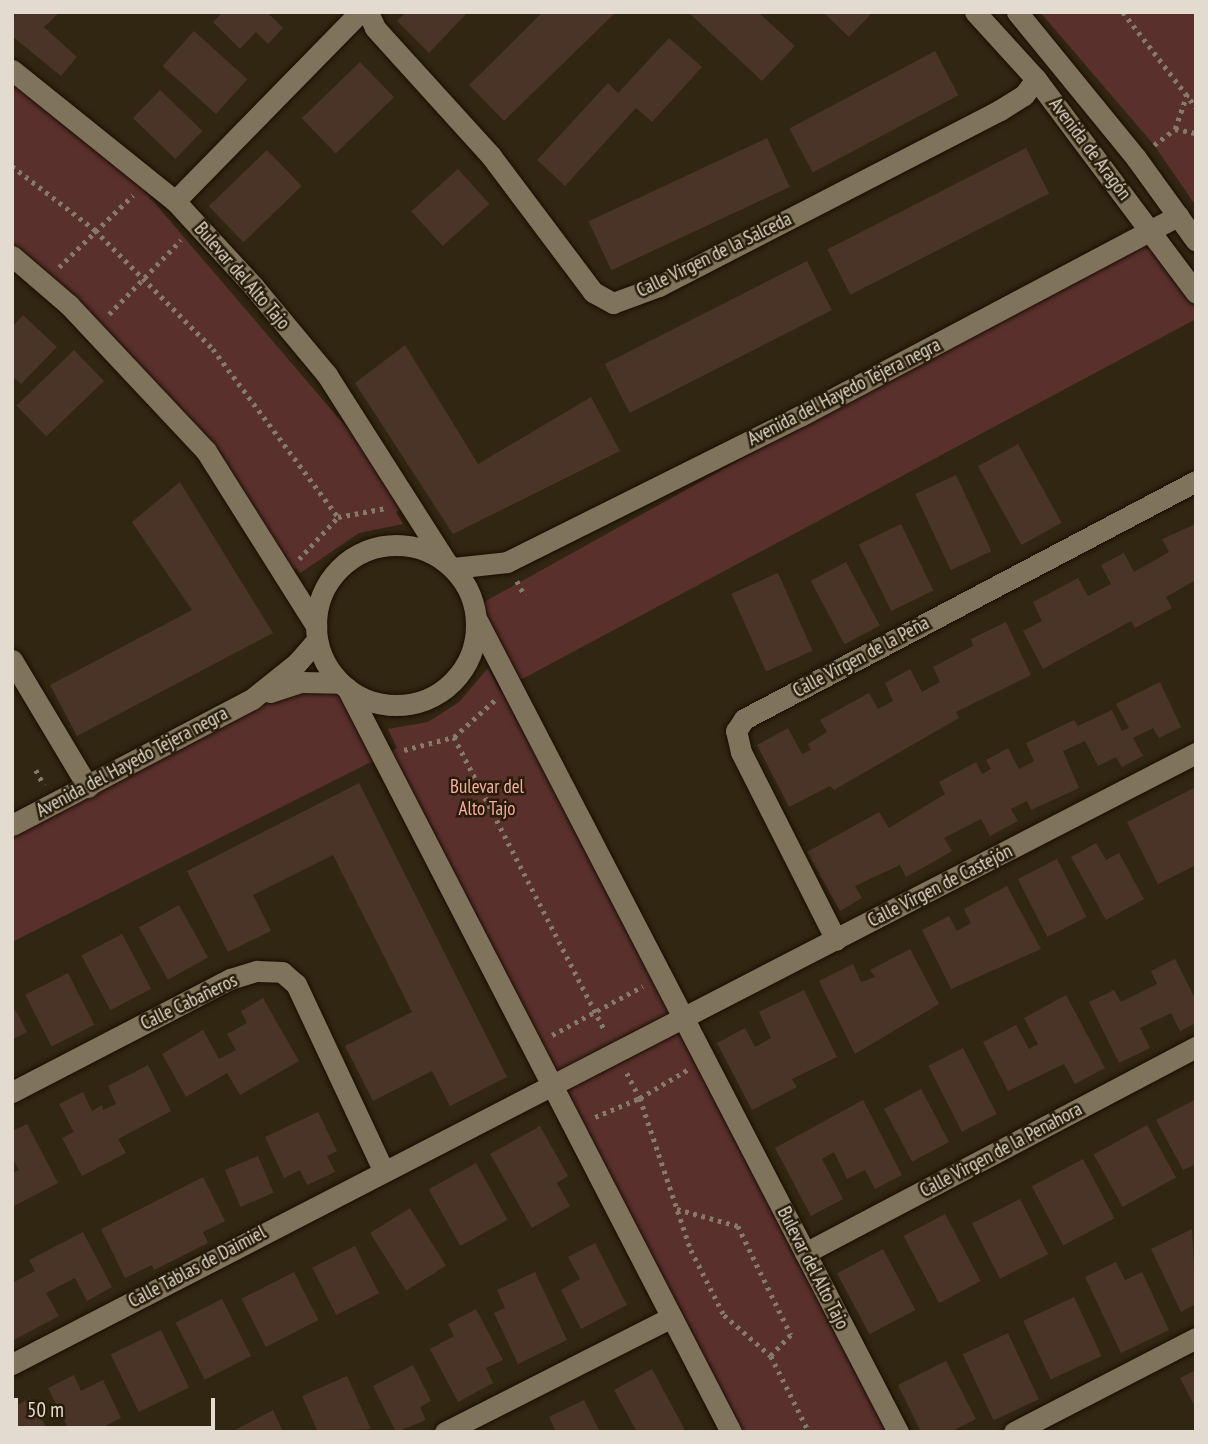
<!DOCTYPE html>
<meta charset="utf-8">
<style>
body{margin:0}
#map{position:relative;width:1208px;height:1444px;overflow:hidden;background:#312611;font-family:"PT Sans Narrow",sans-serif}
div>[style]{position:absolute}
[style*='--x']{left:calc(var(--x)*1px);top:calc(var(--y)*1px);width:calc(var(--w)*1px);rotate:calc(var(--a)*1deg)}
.green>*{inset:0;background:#5a302d}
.building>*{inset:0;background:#493427;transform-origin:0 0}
.path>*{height:4.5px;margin-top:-2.25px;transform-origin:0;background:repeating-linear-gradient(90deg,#857b6a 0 3.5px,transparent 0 8.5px)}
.roads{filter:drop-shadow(0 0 2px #190e00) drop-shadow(0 0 2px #190e00)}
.street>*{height:21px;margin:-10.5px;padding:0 10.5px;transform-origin:10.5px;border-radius:10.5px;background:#80735c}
.secondary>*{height:21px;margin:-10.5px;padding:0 10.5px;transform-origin:10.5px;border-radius:10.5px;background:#80735c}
.secondary>.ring{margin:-10.5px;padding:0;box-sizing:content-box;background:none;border:21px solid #80735c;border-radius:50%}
span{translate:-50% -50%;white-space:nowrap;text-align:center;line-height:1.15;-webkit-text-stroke:5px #271c08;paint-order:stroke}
.street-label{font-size:19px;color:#e3dbcf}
.park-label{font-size:19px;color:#fbaba4}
.frame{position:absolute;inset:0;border:14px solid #e3dbcf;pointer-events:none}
.scale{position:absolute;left:14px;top:1398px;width:201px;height:32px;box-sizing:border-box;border:4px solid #e3dbcf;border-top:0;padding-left:9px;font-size:21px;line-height:24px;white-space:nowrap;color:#e3dbcf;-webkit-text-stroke:5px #271c08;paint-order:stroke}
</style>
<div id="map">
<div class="green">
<i style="clip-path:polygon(1040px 12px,1196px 12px,1196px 206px,1154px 145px)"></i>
<i style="clip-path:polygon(12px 74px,141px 187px,411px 503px,396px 512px,403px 524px,359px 533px,300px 573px,296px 568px,284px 575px,206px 451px,12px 260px)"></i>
<i style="clip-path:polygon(1152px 231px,1196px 293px,1196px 319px,511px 685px,705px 1059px,886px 1432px,740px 1432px,383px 756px,12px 942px,12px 825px,252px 699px,340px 683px,384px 755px,397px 748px,388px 729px,428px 722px,459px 702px,488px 668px,500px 691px,510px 685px,475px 607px)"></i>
</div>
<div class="building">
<i style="clip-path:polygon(15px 12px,60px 12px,44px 27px,77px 57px,61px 76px,12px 36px)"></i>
<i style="clip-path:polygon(223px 12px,267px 12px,283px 28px,268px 44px,256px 32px,240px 49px,213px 22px)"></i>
<i style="clip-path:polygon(406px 12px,468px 12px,429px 53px,397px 21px)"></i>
<i style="clip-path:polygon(543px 12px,616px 12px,504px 121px,469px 85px)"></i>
<i style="clip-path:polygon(688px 12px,758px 12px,795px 46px,762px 81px)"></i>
<i style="clip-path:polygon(823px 12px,873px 12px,849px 37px)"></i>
<i style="left:194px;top:31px;width:72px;height:47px;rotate:42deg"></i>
<i style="clip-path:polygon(669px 38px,702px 67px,652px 122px,636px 108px,565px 186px,537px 160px,608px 83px,618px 93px)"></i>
<i style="left:935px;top:51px;width:50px;height:165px;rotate:62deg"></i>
<i style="left:360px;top:62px;width:49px;height:81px;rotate:46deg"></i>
<i style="left:160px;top:90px;width:59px;height:39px;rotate:44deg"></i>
<i style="left:767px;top:138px;width:54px;height:197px;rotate:65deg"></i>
<i style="left:1026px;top:148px;width:51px;height:223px;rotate:63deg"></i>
<i style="left:267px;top:150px;width:50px;height:81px;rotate:46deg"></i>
<i style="left:458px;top:169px;width:47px;height:63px;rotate:48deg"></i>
<i style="left:807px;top:261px;width:55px;height:227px;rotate:63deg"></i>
<i style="clip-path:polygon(23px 315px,57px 347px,21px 384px,12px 376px,12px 327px)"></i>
<i style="clip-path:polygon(405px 345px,478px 464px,591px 397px,620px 451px,453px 534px,355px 383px)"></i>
<i style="left:74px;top:350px;width:43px;height:80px;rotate:46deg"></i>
<i style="left:1018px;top:444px;width:90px;height:46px;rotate:61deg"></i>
<i style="left:956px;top:475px;width:84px;height:45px;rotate:65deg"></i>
<i style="clip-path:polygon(180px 482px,273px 633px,77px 736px,50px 685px,192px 610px,132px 522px)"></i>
<i style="left:901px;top:524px;width:74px;height:47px;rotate:64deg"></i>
<i style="clip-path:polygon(1196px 524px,1196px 580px,1166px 597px,1172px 608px,1135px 628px,1131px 621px,1043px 669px,1023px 631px,1042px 621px,1033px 602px,1078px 578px,1088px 596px,1111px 584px,1101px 565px,1124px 553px,1134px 572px,1169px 552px,1162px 539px)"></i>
<i style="left:846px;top:562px;width:72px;height:40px;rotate:62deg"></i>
<i style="left:778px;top:573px;width:85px;height:51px;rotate:66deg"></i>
<i style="clip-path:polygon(1006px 622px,1031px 675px,956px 712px,959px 718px,834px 790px,830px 786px,789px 807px,757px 745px,788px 728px,802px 754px,811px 750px,808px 744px,827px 732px,820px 720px,869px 693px,878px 709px,893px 701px,885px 683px,910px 669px,922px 692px,940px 682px,933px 667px,973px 646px,971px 639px)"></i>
<i style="clip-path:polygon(1160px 682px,1181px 727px,1159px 738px,1153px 728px,1133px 738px,1143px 756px,1122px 767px,1116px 757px,1098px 766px,1085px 741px,1063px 751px,1079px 788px,1031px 810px,1027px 801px,1011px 809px,1018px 821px,990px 836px,981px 819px,944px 838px,952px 851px,928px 865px,906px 877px,900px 865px,855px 886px,862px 898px,840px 911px,807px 852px,879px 812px,889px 828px,945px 794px,939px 782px,976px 762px,982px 774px,991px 769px,986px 760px,1008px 748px,1019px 769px,1034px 761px,1026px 743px,1074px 720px,1078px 726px,1112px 710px,1122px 731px,1129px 728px,1116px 704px)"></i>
<i style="clip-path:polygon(359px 783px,507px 1077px,450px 1106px,432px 1071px,373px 1101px,345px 1046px,412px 1012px,333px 855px,253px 895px,271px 931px,228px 952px,187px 871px)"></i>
<i style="clip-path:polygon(1196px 787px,1196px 865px,1158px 884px,1127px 822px)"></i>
<i style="clip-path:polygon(1096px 843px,1106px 860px,1119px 853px,1144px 899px,1106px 920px,1071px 857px)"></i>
<i style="left:1057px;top:859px;width:65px;height:44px;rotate:63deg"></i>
<i style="clip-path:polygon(1007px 886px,1041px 949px,951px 989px,922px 930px,949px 916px,957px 931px,971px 923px,964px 909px)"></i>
<i style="left:179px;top:905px;width:60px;height:46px;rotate:61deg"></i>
<i style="left:122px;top:934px;width:62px;height:46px;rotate:62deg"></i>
<i style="clip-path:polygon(910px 949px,939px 1004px,855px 1054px,819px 981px,853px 964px,861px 982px,875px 977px,870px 970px)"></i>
<i style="clip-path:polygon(1175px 959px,1196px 1000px,1196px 1023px,1180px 1031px,1171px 1013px,1140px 1028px,1150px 1048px,1119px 1063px,1089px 1002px,1114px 990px,1121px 1002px,1157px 984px,1151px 971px)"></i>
<i style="left:68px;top:973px;width:58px;height:48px;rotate:63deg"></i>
<i style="clip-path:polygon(804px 990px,837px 1057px,792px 1079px,797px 1087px,752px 1110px,717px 1043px,745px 1028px,755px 1047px,771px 1038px,759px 1012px)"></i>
<i style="clip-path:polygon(1066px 995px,1105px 1068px,1075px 1084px,1064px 1064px,1008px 1091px,983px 1042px,1016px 1025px,1029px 1049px,1038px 1044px,1024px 1018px)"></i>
<i style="clip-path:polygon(263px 998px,299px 1061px,240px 1095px,227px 1073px,186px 1097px,162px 1054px,203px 1030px,219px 1059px,236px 1050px,227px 1034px,247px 1023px,241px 1011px)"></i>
<i style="clip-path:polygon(12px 1004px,27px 1032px,12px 1040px)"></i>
<i style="left:963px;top:1048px;width:74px;height:39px;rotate:63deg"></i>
<i style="clip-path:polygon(148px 1065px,171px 1111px,118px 1139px,126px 1153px,82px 1176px,62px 1138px,74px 1132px,59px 1104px,83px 1092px,92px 1111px,102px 1105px,103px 1110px,116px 1104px,108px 1086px)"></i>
<i style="left:921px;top:1089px;width:60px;height:42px;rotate:62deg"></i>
<i style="clip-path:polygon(1196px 1099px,1196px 1164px,1183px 1170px,1156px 1120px)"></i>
<i style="clip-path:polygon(863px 1100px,902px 1175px,875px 1189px,865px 1170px,847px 1179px,834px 1152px,822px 1159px,843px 1199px,811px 1216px,775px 1148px)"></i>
<i style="clip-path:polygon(318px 1112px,337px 1151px,327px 1156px,335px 1172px,307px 1185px,300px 1170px,284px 1178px,265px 1137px)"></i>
<i style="clip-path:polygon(27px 1124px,58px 1183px,12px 1207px,12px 1173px,19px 1170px,12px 1158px,12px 1131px)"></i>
<i style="left:1147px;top:1125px;width:60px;height:61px;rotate:61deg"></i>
<i style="clip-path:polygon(540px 1126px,568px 1176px,557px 1183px,570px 1206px,532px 1228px,490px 1154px)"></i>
<i style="left:258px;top:1156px;width:40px;height:36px;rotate:67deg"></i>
<i style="left:1083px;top:1159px;width:67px;height:58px;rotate:62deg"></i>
<i style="left:476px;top:1163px;width:65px;height:54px;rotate:61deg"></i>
<i style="clip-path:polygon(203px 1177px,225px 1221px,203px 1232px,208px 1243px,154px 1270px,152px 1265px,125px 1278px,101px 1229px)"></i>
<i style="left:1020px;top:1199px;width:62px;height:54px;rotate:63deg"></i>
<i style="left:410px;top:1208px;width:68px;height:47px;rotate:58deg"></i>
<i style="left:945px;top:1214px;width:76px;height:47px;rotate:62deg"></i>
<i style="clip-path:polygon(1192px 1229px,1196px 1304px,1181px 1312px,1151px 1249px)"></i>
<i style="clip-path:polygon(83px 1232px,112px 1287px,87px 1301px,75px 1278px,46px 1293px,59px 1316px,12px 1341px,12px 1283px,35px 1271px,29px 1260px)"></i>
<i style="clip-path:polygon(595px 1243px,627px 1305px,581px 1329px,561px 1290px,580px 1279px,568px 1257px)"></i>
<i style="left:355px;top:1246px;width:53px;height:48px;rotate:63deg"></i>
<i style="left:883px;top:1249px;width:69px;height:52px;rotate:62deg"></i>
<i style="clip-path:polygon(1116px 1262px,1125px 1280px,1142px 1272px,1169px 1330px,1121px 1353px,1085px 1277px)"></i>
<i style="left:294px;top:1272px;width:54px;height:59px;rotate:63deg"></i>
<i style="clip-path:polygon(535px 1272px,567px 1340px,518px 1364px,494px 1313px,505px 1308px,497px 1290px)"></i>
<i style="left:1074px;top:1297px;width:65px;height:56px;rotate:65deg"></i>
<i style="left:222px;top:1299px;width:64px;height:52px;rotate:63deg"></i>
<i style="clip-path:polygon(476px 1309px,503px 1360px,486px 1368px,493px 1383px,458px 1402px,430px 1349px,454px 1336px,448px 1324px)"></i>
<i style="left:161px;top:1330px;width:64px;height:56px;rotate:64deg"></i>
<i style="left:1008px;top:1333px;width:73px;height:50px;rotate:65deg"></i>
<i style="clip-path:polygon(946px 1361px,976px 1419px,950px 1432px,921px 1432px,898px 1385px)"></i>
<i style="clip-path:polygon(413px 1365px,431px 1401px,420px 1407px,426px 1420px,396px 1432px,373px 1386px)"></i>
<i style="clip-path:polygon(652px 1369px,686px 1432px,637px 1432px,614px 1390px)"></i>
<i style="clip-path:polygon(1196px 1370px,1196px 1409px,1180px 1378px)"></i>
<i style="clip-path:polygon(74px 1375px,81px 1391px,103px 1380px,121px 1418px,93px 1432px,70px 1432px,48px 1388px)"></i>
<i style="clip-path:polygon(347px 1376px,371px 1429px,318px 1432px,302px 1396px)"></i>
<i style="clip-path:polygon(30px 1398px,49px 1432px,12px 1432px,12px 1408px)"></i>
<i style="clip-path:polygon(584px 1400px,600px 1432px,556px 1432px,549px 1417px)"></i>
<i style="clip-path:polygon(273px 1410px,283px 1432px,231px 1432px)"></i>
</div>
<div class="path">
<i style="--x:1123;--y:12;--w:120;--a:52.5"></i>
<i style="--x:1175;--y:129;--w:21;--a:11"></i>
<i style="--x:1154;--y:145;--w:26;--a:-37"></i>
<i style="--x:1175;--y:129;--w:37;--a:-71"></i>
<i style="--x:12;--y:166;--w:105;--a:37.6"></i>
<i style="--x:95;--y:230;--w:168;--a:45.2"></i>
<i style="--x:213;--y:349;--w:209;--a:53.3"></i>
<i style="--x:59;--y:267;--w:103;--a:-44.2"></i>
<i style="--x:109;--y:314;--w:103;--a:-45.8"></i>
<i style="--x:299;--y:559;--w:57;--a:-47.1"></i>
<i style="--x:338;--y:517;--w:49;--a:-10.6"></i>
<i style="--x:517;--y:581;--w:17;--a:62"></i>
<i style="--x:454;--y:737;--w:331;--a:62.8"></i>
<i style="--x:404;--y:750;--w:52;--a:-14.6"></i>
<i style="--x:454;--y:737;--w:55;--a:-42.1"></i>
<i style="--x:36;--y:770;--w:17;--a:62"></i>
<i style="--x:552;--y:1035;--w:103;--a:-28.3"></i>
<i style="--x:627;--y:1073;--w:28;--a:63"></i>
<i style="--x:640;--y:1098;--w:160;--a:71.5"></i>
<i style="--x:691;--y:1250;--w:73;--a:63.1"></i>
<i style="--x:724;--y:1315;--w:62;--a:41.1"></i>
<i style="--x:771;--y:1356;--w:85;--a:63.4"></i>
<i style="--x:595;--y:1117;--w:49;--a:-22.9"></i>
<i style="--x:640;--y:1098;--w:55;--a:-30.8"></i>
<i style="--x:677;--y:1209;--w:63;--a:15.6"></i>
<i style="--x:738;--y:1226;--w:121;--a:64.1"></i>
<i style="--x:791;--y:1335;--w:29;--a:134"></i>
</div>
<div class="roads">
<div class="street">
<i style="--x:368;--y:12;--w:17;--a:66"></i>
<i style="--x:375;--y:28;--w:173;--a:47.8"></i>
<i style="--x:491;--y:156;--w:170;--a:53.1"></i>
<i style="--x:593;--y:292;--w:23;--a:29"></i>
<i style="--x:613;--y:303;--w:49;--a:-20.3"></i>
<i style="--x:659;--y:286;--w:384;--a:-27.3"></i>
<i style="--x:1000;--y:110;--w:28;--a:-32"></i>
<i style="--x:1024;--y:95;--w:20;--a:-53"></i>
<i style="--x:12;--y:70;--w:209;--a:38.8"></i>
<i style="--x:175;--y:201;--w:117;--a:47.4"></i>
<i style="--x:254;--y:287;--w:114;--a:50.3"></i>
<i style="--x:327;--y:375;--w:222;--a:57.5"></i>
<i style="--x:175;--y:201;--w:264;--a:-45.6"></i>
<i style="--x:12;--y:256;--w:75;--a:40.7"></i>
<i style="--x:69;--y:305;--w:200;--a:46.8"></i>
<i style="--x:206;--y:451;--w:207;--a:57.8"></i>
<i style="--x:477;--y:620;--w:915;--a:62.59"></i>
<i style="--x:12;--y:660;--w:148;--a:59.1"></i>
<i style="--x:347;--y:688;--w:837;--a:62.7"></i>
<i style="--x:836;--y:940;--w:211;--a:-116.8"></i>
<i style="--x:741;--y:752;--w:22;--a:-103"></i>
<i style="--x:736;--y:731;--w:14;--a:-56"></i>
<i style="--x:744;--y:719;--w:511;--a:-27.77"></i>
<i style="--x:12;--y:1092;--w:246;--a:-27.4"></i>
<i style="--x:230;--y:979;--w:28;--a:-17"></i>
<i style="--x:257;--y:971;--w:25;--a:2"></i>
<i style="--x:282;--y:972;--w:18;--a:41"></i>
<i style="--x:296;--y:984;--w:205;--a:64.9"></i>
<i style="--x:805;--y:1253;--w:442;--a:-27.8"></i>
<i style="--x:12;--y:1364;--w:1332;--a:-27.3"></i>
<i style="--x:445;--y:1432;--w:254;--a:-26.9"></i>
<i style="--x:1014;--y:1432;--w:205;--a:-27.3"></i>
</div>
<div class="secondary">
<i style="--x:975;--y:12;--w:91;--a:47.7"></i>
<i style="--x:1036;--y:79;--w:267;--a:53.2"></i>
<i style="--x:1017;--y:12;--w:188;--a:50.8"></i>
<i style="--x:1136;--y:158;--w:102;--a:54.1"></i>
<i class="ring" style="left:316px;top:545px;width:139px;height:139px"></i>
<i style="--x:453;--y:568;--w:54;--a:-6.3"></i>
<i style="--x:507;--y:562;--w:327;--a:-26.5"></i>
<i style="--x:800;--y:416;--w:428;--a:-27.9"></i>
<i style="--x:270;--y:692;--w:33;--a:-18"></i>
<i style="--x:301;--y:682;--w:39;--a:1"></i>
<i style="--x:12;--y:825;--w:271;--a:-27.7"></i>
<i style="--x:252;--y:699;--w:58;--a:-38.7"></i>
<i style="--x:297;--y:663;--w:29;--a:-49"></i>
</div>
</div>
<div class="street-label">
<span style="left:1090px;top:149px;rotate:53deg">Avenida de Aragón</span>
<span style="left:714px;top:255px;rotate:-26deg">Calle Virgen de la Salceda</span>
<span style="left:242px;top:276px;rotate:49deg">Bulevar del Alto Tajo</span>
<span style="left:844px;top:392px;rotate:-27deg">Avenida del Hayedo Tejera negra</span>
<span style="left:861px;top:657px;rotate:-28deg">Calle Virgen de la Peña</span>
<span style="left:132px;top:762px;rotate:-28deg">Avenida del Hayedo Tejera negra</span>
<span style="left:940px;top:886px;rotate:-27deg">Calle Virgen de Castejón</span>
<span style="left:189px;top:1002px;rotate:-26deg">Calle Cabañeros</span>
<span style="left:1001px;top:1150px;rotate:-28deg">Calle Virgen de la Penahora</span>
<span style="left:197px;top:1267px;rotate:-28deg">Calle Tablas de Daimiel</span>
<span style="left:813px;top:1268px;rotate:63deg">Bulevar del Alto Tajo</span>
</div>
<div class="park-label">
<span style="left:487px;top:798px">Bulevar del<br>Alto Tajo</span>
</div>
<div class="frame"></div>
<div class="scale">50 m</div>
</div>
